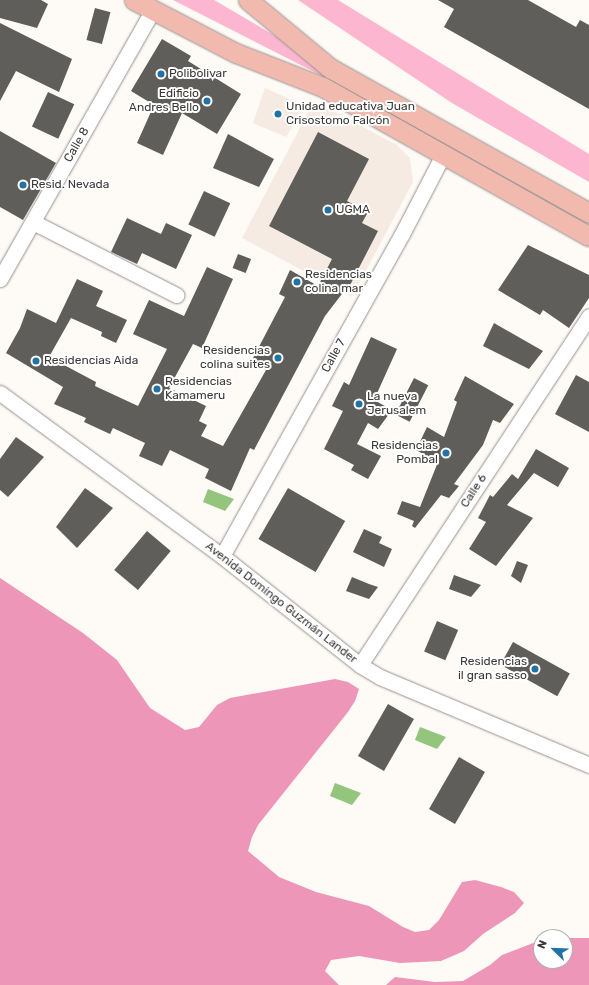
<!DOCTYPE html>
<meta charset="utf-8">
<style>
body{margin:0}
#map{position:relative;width:589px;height:985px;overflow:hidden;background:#fefaf6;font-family:Rubik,sans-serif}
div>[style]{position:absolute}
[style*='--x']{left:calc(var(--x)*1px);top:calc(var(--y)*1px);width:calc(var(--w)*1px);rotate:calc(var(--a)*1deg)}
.built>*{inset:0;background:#f5ebe2}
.green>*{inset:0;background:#fdb6d0}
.forest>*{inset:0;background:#ee96b7}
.water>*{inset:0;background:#94c57c}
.building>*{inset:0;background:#5f5e5a;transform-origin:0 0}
.roads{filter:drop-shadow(0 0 1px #96928e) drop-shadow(0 0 1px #96928e)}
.minor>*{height:15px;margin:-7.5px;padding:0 7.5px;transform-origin:7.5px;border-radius:7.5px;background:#fff}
.major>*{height:19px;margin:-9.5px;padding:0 9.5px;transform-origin:9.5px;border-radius:9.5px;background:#f2b9af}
.dots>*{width:11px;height:11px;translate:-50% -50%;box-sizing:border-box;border:2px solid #fff;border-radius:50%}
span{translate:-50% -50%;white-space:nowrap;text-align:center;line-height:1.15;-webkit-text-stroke:4px #fff;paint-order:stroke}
.poi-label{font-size:12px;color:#3a3937}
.left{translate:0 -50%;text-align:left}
.right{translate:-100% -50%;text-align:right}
.street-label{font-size:12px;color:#3a3937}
.north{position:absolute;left:533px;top:929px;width:40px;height:40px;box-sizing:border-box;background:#fff;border:1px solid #b0b0af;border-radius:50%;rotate:293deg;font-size:11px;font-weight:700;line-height:16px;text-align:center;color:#3a3937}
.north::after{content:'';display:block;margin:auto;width:14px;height:18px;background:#2272a4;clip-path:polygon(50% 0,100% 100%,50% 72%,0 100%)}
</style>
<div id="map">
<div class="built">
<i style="clip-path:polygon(265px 88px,305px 106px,286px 137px,253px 123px)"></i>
<i style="clip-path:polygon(314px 101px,397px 145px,410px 158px,413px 182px,352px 297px,242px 238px)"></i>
</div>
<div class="green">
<i style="clip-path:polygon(173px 0,214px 0,296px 48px,326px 78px)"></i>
<i style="clip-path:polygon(298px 0,338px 0,589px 154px,589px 182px,452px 103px)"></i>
</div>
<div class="forest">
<i style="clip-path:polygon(0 578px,83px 633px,117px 660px,150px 708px,185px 730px,199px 727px,217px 705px,230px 698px,335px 679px,348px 682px,359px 689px,355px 701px,348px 712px,258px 825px,252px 837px,248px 851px,279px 877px,316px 892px,369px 906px,403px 927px,415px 932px,429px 930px,439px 920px,462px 882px,475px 880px,501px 887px,514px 892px,524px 903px,515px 913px,483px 934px,464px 951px,441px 961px,400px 963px,359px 956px,331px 960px,325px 971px,339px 985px,0 985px)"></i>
<i style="clip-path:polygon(556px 937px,558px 937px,589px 938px,589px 985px,386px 985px,395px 977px,435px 982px,463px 981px,490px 965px,502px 955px,541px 940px,541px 961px,565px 961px,565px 937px)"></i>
</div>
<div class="water">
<i style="clip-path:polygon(208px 489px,234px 499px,225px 511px,203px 502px)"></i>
<i style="clip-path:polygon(420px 727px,446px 737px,437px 749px,415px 740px)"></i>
<i style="clip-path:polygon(335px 783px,361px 793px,352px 805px,330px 796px)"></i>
</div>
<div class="building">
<i style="clip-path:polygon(0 0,41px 0,48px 4px,37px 28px,0 18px)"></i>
<i style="clip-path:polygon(438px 0,528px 0,576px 27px,580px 20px,589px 25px,589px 109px,444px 27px,454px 9px)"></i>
<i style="left:95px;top:8px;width:16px;height:33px;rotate:15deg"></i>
<i style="clip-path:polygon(0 23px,72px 59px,59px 92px,16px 71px,0 101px)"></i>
<i style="clip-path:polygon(162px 39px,191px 56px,188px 61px,241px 94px,217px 134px,182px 113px,163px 155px,137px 143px,154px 105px,131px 91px)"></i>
<i style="left:48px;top:92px;width:29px;height:38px;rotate:25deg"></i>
<i style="clip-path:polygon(0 131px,56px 163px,23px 220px,0 207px)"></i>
<i style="clip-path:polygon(318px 132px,369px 159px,347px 201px,368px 212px,362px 223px,378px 231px,347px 291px,345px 290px,325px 316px,254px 450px,250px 448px,231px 491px,205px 478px,209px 469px,170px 450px,162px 466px,139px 456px,145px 443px,113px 428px,110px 434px,84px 422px,86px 418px,54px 404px,63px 387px,6px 353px,20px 328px,27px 309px,56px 323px,77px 279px,103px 291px,96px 306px,127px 320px,116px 343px,101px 336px,102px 332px,71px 318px,49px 357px,96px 382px,95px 386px,138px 406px,167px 349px,133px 334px,149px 300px,184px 316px,207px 267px,233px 279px,202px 348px,193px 344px,169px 388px,206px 406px,199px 421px,207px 425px,201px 436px,223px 446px,266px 370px,251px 362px,285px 297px,279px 294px,290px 270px,318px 286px,332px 259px,269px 226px)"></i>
<i style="clip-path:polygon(228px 134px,274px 159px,259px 187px,213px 168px)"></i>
<i style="left:204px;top:191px;width:29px;height:37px;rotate:25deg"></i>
<i style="clip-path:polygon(127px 218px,161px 234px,166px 223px,192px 235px,176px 269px,142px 253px,137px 264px,111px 252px)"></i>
<i style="clip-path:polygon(528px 245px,589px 275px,589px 298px,569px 328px,543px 310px,540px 315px,498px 290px)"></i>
<i style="left:238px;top:254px;width:14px;height:15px;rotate:21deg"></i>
<i style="clip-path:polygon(494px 323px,543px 351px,529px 369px,483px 346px)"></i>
<i style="clip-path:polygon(371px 337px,397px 349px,374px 400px,392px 410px,378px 429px,368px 423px,357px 444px,381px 456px,368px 479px,351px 470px,354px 465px,324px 449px,343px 411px,332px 406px,344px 382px,349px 385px)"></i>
<i style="clip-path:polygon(576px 375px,589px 382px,589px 432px,555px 414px)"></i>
<i style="clip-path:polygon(465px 376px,514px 404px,500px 423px,493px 420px,483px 445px,454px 484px,459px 486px,449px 498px,441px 495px,415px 528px,412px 526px,414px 521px,397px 514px,402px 501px,420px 507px,438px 462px,416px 450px,427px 427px,444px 437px,457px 402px,454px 400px)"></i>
<i style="left:414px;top:378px;width:16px;height:41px;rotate:27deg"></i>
<i style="clip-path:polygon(16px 437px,44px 457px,8px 497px,0 490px,0 459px)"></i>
<i style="clip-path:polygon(536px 449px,569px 468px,558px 487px,534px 473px,507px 505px,533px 518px,496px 566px,469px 549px,486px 522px,478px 518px,490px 495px,493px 497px,512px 474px,518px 479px)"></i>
<i style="clip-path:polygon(85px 488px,113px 508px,77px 548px,56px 527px)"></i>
<i style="left:288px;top:488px;width:66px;height:59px;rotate:30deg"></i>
<i style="clip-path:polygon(364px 529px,382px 537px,379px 543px,392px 549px,384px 567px,353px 552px)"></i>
<i style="left:147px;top:531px;width:31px;height:51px;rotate:40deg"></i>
<i style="clip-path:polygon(517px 561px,528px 565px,521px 583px,511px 576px)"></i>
<i style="clip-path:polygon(454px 575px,481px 585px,471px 597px,449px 589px)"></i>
<i style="clip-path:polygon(352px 577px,369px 584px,378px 587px,369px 599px,346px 591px)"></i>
<i style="left:437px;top:621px;width:23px;height:33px;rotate:23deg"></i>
<i style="left:513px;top:642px;width:65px;height:26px;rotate:29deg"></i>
<i style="left:388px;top:704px;width:30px;height:60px;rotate:30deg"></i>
<i style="left:459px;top:757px;width:30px;height:60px;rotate:30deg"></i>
</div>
<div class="roads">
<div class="minor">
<i style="--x:33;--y:222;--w:161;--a:27"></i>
<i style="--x:0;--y:279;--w:309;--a:-60.4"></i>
<i style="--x:0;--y:393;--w:275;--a:36.3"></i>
<i style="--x:222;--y:556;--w:176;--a:38.3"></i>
<i style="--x:360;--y:665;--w:23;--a:31"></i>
<i style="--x:380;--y:677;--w:227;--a:22.8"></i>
<i style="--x:222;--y:556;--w:369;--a:-60.8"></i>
<i style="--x:402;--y:234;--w:91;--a:-62.6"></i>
<i style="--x:360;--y:665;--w:417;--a:-56.7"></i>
</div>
<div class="major">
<i style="--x:134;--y:0;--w:115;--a:27.5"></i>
<i style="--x:236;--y:53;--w:93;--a:21.3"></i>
<i style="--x:323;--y:87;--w:305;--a:29.3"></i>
<i style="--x:248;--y:0;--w:107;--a:39.7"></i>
<i style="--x:330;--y:68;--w:297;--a:29.2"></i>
</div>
</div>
<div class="dots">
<i style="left:161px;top:74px;background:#2272a4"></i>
<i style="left:207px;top:101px;background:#2272a4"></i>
<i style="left:278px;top:114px;background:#2272a4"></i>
<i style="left:23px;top:185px;background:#2272a4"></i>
<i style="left:328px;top:210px;background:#2272a4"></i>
<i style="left:297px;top:282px;background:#2272a4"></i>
<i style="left:278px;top:358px;background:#2272a4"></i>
<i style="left:36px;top:361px;background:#2272a4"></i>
<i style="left:157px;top:389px;background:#2272a4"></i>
<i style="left:359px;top:404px;background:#2272a4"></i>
<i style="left:446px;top:453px;background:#2272a4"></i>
<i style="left:535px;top:669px;background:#2272a4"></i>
</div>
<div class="poi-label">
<span class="left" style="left:169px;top:74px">Polibolivar</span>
<span class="right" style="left:199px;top:101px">Edificio<br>Andres Bello</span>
<span class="left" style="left:286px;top:114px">Unidad educativa Juan<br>Crisostomo Falcón</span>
<span class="left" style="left:31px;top:185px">Resid. Nevada</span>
<span class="left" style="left:336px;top:210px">UGMA</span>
<span class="left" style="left:305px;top:282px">Residencias<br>colina mar</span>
<span class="right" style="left:270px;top:358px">Residencias<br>colina suites</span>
<span class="left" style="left:44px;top:361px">Residencias Aida</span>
<span class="left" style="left:165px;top:389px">Residencias<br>Kamameru</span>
<span class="left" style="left:367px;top:404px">La nueva<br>Jerusalem</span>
<span class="right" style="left:438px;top:453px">Residencias<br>Pombal</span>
<span class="right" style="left:527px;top:669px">Residencias<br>il gran sasso</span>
</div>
<div class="street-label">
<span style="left:77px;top:145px;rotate:-60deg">Calle 8</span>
<span style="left:334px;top:356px;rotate:-61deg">Calle 7</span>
<span style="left:474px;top:491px;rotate:-57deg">Calle 6</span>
<span style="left:281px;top:603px;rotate:38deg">Avenida Domingo Guzmán Lander</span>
</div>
<div class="north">N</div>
</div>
